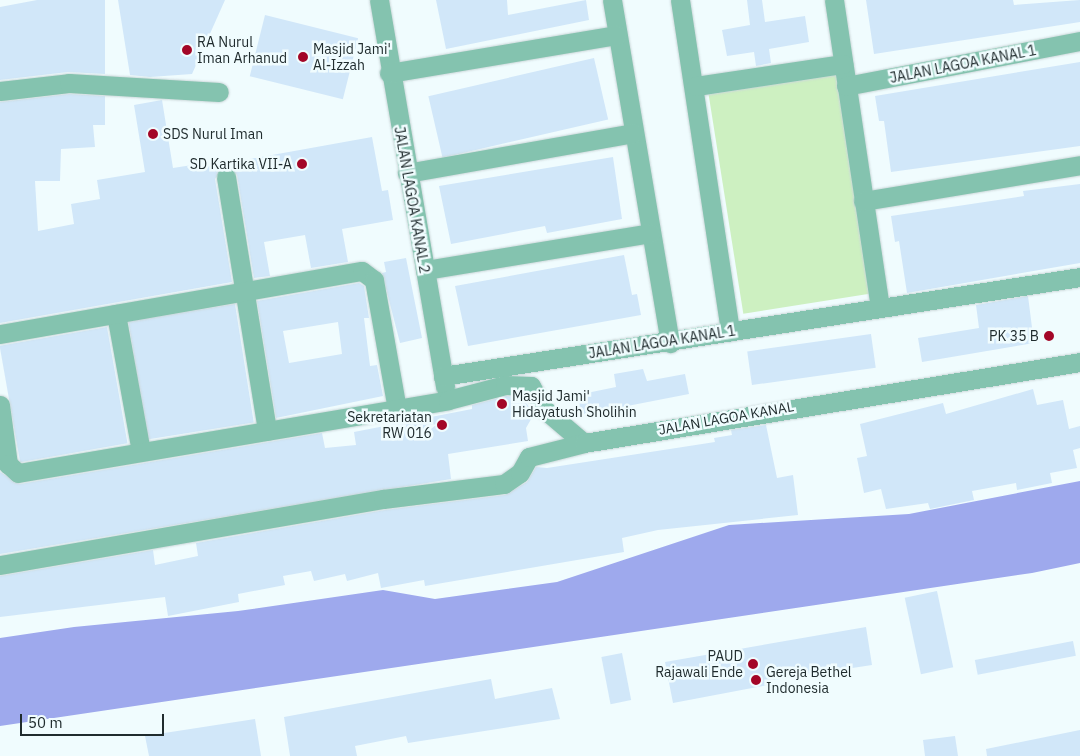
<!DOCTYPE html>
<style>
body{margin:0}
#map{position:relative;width:1080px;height:756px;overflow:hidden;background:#f0fcfe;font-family:"IBM Plex Sans",sans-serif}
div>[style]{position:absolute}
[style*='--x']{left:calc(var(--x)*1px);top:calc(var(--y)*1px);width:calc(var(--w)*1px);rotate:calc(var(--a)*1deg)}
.green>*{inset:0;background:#cdf0c1;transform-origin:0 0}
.water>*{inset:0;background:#9ea9ed}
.building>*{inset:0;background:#d1e7f9;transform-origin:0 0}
.roads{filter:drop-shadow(0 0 1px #cbd7d9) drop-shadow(0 0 1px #cbd7d9)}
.minor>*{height:19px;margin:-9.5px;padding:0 9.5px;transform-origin:9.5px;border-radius:9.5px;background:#84c3af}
.dots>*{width:14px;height:14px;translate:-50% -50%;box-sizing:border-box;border:2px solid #f0fcfe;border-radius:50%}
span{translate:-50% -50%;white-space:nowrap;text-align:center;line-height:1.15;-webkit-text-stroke:5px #f0fcfe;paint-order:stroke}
.poi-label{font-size:14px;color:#202c2e}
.left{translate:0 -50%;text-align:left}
.right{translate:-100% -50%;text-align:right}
.street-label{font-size:14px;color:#202c2e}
.scale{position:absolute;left:20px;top:714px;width:144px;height:22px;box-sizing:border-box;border:2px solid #202c2e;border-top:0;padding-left:6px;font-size:15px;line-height:18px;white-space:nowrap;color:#202c2e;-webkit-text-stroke:4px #f0fcfe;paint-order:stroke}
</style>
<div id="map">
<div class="green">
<i style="left:838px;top:74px;width:222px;height:131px;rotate:81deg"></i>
</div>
<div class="water">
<i style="clip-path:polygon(1080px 481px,1080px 563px,1032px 573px,0 726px,0 638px,74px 627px,238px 611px,383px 590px,435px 599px,557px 582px,729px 525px,909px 514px)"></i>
</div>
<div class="building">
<i style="clip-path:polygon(37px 0,105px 0,105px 74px,68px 72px,0 80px,0 7px)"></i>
<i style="clip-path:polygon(118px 0,225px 0,192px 74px,150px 77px,130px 75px)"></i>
<i style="clip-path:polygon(436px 0,507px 0,508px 15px,586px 0,589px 20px,446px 49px)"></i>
<i style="clip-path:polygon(747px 0,762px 0,765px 22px,805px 16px,809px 42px,769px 49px,771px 63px,756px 66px,754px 52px,727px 56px,722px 30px,750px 25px)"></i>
<i style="clip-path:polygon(866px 0,1013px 0,1014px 5px,1080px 0,1080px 22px,874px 54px)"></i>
<i style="left:265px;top:15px;width:96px;height:63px;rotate:14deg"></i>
<i style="left:594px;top:58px;width:63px;height:170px;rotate:77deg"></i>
<i style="clip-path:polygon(1080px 62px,1080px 146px,891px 172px,884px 121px,879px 121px,875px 96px)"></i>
<i style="clip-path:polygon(69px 94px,105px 96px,105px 125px,93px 125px,95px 147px,61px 149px,60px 181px,35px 181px,38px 231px,74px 224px,71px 204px,100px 199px,97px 180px,145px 172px,134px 105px,162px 100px,173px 168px,205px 163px,205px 167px,372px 137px,382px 191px,388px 190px,393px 220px,342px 229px,348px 262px,311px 268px,305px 235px,264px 242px,270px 276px,254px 278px,237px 175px,230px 167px,224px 166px,215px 179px,232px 282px,0 323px,0 102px)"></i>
<i style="clip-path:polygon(613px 157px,622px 219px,547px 233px,545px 226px,451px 244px,439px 186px)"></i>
<i style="clip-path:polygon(1080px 184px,1080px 263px,907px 293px,899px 241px,895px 242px,891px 216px,1024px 196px,1023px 191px)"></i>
<i style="clip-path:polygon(624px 255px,632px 295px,637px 294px,641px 315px,468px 346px,455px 286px)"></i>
<i style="clip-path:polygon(406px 258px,422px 338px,400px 343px,382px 273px,386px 272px,384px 262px)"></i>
<i style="clip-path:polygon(evenodd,359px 283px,364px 286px,369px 318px,364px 318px,370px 366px,377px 365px,383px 396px,276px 418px,257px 301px,359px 283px,338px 322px,342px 354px,289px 363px,283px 331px,338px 322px)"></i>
<i style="clip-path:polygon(1028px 296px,1034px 343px,922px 362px,918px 338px,979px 328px,976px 305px)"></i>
<i style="left:235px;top:304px;width:120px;height:108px;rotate:81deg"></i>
<i style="left:107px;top:327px;width:118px;height:109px;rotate:80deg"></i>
<i style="left:871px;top:334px;width:34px;height:125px;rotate:82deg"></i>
<i style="clip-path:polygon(643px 369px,647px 381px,685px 374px,689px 394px,581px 415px,577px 395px,616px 387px,614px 374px)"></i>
<i style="clip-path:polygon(1033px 389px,1037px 405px,1063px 400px,1069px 429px,1080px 426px,1080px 448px,1073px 450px,1077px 468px,1050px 473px,1052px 483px,1017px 490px,1016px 483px,972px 491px,974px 500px,930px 509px,928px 503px,886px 509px,881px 489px,864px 493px,857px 458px,867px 456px,860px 424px,943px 403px,946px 414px)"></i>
<i style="clip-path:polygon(506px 396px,522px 397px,534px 414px,526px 428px,528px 441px,448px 454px,451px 479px,0 554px,0 472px,20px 484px,322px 433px,325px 448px,356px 445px,354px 432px,472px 409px,472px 405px)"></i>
<i style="clip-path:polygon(766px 425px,777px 478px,793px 475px,798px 515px,658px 530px,622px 538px,624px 552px,425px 586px,424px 580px,381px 588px,378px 573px,347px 581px,345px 574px,314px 581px,311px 571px,283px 576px,285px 585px,238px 594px,239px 602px,168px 616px,165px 597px,0 617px,0 576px,153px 550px,155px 565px,198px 556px,196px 543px,385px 510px,505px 495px,527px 482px,536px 467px,547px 468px,715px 442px,714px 438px,732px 435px,731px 430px)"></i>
<i style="left:937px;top:591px;width:78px;height:33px;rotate:78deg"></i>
<i style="clip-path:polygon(866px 627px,872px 665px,767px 681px,768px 685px,673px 703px,665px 662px)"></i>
<i style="left:1073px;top:641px;width:15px;height:100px;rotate:79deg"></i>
<i style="left:622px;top:653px;width:48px;height:21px;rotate:79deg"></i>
<i style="clip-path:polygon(491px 679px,495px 699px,552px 688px,560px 719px,408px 743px,406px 736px,355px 746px,357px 756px,290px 756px,284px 717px)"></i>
<i style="clip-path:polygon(255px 719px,261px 756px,149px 756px,145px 736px)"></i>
<i style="clip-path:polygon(1080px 730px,1080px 756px,987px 756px,986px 749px)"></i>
<i style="clip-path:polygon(955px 736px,958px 756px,925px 756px,923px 740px)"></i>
</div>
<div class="roads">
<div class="minor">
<i style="--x:379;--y:0;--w:393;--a:80.3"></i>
<i style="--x:612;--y:0;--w:348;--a:80.4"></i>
<i style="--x:680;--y:0;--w:335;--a:81.4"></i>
<i style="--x:834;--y:0;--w:310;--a:81.5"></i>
<i style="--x:389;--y:73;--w:231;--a:-9.5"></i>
<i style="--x:696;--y:86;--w:149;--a:-8.5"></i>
<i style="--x:846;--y:86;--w:238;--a:-10.9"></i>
<i style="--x:0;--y:91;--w:69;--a:-6.6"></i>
<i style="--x:69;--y:83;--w:150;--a:3.4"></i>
<i style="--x:407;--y:173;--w:230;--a:-10"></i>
<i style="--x:226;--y:177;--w:257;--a:80.8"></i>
<i style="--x:863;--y:201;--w:220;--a:-9.4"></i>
<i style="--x:425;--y:270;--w:228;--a:-9.3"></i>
<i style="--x:116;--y:314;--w:139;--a:79.7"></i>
<i style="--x:0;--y:334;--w:367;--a:-9.9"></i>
<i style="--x:362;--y:271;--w:15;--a:37"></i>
<i style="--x:374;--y:280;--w:131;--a:79.9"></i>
<i style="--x:443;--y:376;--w:645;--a:-8.83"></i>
<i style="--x:0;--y:405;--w:60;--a:82.3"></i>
<i style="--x:8;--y:464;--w:13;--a:42"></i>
<i style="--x:18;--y:473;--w:436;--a:-9.6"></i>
<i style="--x:448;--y:400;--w:59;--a:-14.7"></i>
<i style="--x:505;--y:385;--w:26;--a:2"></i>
<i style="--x:531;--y:386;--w:26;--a:61"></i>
<i style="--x:544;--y:409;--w:52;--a:40.4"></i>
<i style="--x:0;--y:565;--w:389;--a:-9.8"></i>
<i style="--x:383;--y:499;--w:122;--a:-7.1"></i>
<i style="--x:504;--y:484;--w:19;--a:-35"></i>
<i style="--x:520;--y:473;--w:18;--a:-61"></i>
<i style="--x:529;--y:457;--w:57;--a:-14.3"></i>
<i style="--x:584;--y:443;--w:503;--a:-9.27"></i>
</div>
</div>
<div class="dots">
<i style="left:187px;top:50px;background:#a30627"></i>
<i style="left:303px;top:57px;background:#a30627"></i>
<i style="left:153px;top:134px;background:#a30627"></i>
<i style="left:302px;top:164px;background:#a30627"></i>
<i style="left:1049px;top:336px;background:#a30627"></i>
<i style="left:502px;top:404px;background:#a30627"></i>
<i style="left:442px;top:425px;background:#a30627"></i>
<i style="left:753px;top:664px;background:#a30627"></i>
<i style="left:756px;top:680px;background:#a30627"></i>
</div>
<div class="poi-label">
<span class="left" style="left:197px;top:50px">RA Nurul<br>Iman Arhanud</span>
<span class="left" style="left:313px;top:57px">Masjid Jami'<br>Al-Izzah</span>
<span class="left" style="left:163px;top:134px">SDS Nurul Iman</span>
<span class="right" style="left:292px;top:164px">SD Kartika VII-A</span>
<span class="right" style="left:1039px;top:336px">PK 35 B</span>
<span class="left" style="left:512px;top:404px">Masjid Jami'<br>Hidayatush Sholihin</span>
<span class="right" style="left:432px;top:425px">Sekretariatan<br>RW 016</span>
<span class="right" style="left:743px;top:664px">PAUD<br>Rajawali Ende</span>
<span class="left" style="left:766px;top:680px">Gereja Bethel<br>Indonesia</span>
</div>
<div class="street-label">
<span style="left:963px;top:64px;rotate:-11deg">JALAN LAGOA KANAL 1</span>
<span style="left:412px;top:200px;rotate:80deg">JALAN LAGOA KANAL 2</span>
<span style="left:662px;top:342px;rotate:-9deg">JALAN LAGOA KANAL 1</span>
<span style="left:726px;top:418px;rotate:-10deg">JALAN LAGOA KANAL</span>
</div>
<div class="scale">50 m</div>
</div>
